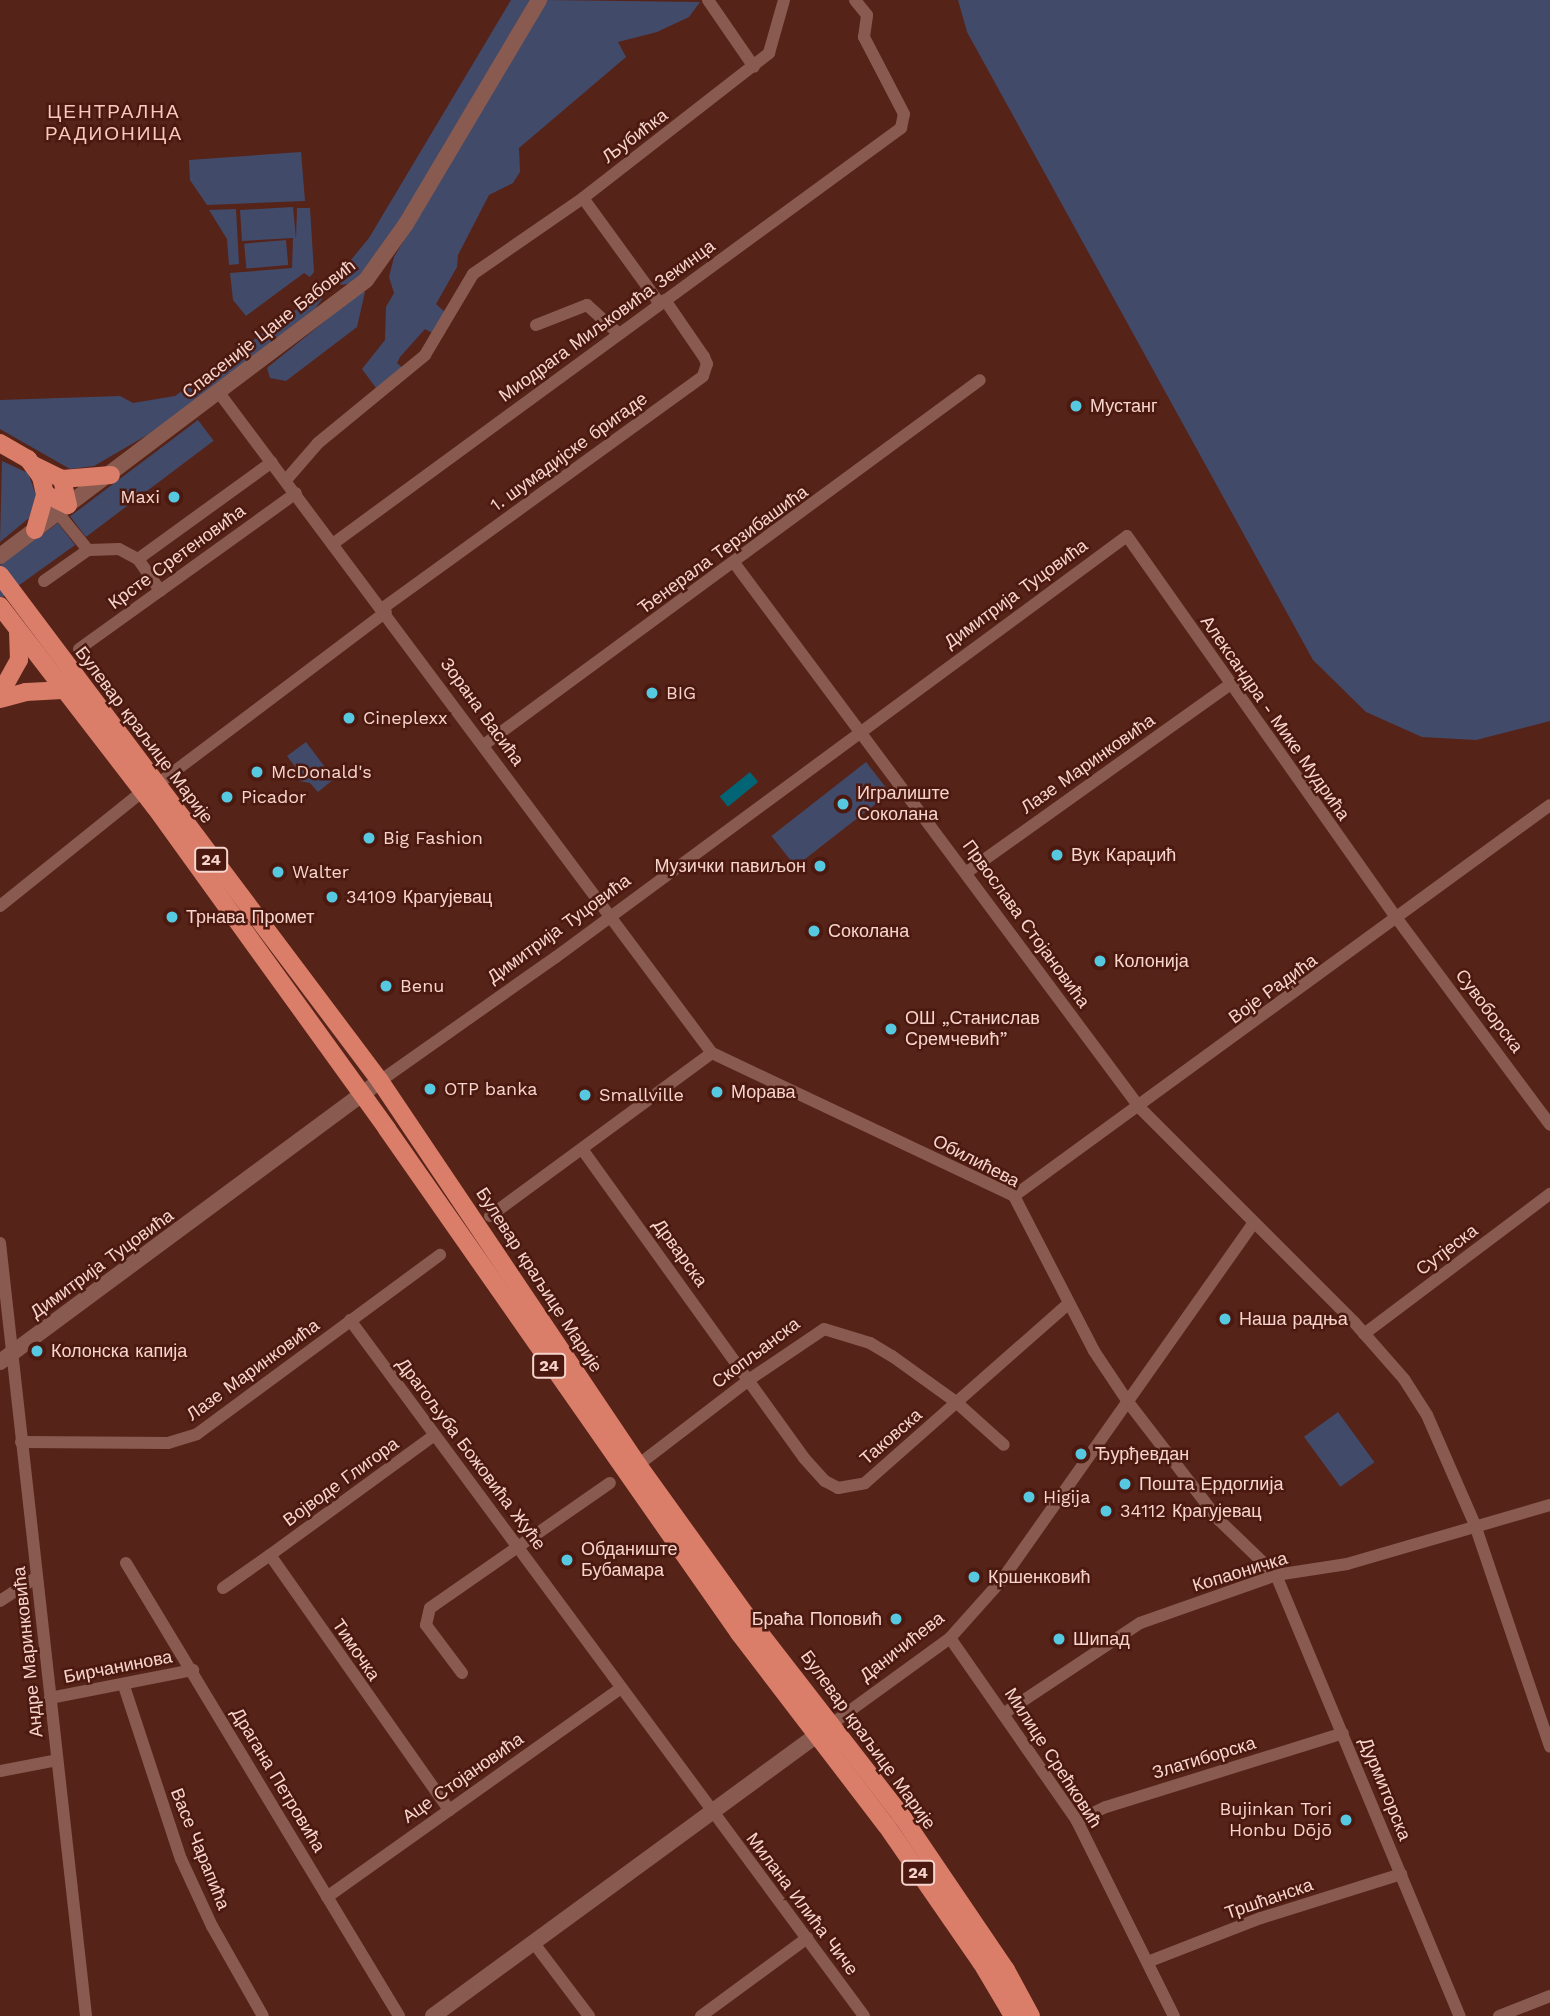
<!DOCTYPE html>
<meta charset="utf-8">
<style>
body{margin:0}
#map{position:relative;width:1550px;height:2016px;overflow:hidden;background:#562319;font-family:"Work Sans",sans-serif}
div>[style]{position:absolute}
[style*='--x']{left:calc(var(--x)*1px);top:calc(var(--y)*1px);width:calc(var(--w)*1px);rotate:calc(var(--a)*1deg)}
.green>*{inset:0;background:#424a69;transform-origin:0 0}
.water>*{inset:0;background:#016575;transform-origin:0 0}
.minor>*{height:12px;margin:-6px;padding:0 6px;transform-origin:6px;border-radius:6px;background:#895b50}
.tertiary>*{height:16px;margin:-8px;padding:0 8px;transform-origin:8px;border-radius:8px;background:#895b50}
.primary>*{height:18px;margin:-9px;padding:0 9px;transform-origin:9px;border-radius:9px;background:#da7d69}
.dots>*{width:19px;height:19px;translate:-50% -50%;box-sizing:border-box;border:4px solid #4b190f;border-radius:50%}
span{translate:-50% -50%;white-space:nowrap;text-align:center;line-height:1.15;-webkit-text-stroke:5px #4b190f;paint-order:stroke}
.shield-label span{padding:2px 5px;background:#4b190f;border:2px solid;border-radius:5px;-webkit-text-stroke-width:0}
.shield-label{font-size:16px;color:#f7d5cd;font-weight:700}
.street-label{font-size:18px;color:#f7d5cd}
.poi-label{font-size:18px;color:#f7d5cd}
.left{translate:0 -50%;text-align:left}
.right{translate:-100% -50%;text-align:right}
.neighbourhood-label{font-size:19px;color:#fdc8bc;letter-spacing:2px}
</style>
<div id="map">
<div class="green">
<i style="clip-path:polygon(511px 0,530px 0,403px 217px,370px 265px,353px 283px,341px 285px,337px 277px,369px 238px)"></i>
<i style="clip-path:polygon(547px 0,700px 2px,689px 17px,657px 32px,618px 42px,626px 57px,519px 148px,520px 172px,513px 183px,489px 195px,458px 255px,457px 267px,436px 304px,445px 312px,432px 333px,425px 329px,400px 357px,397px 363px,404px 369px,376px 388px,362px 369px,385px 340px,386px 307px,394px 293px,389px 277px,394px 257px)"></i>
<i style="clip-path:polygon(958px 0,1550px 0,1550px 721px,1476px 740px,1422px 737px,1366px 712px,1313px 660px,967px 32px)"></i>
<i style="clip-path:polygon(301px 152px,305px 201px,207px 205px,190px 180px,189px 160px)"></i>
<i style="clip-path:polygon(293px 207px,296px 239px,297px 208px,310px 208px,314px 272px,310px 277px,304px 273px,246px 316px,233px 300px,230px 273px,292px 268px,293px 238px,242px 241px,240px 210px)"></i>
<i style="clip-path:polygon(236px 209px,239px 264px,229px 265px,227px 239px,209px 210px)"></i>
<i style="left:286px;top:240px;width:25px;height:42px;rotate:85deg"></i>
<i style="clip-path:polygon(317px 287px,326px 293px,315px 309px,154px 431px,94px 466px,70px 469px,0 429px,0 400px,120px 396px,133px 403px,175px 396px,311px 299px)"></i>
<i style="clip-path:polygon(361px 292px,365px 292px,357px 327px,286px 381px,270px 378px,267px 368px,273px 363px)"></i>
<i style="left:198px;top:420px;width:26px;height:160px;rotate:53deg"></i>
<i style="clip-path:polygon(2px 461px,28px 473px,36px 495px,29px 518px,0 542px)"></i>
<i style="clip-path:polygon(58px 523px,75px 545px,0 599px,0 565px)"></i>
<i style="clip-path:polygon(306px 742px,334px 779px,318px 792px,310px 783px,299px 781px,300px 773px,287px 756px)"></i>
<i style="left:866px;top:762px;width:39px;height:120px;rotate:52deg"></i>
<i style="left:1338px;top:1412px;width:62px;height:42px;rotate:54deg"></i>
</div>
<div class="water">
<i style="left:750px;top:772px;width:13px;height:39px;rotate:51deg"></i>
</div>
<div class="minor">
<i style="--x:708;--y:0;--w:81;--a:55.5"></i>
<i style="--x:583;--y:198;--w:131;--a:54"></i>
<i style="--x:536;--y:325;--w:55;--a:-21.4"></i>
<i style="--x:587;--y:305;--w:43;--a:42.2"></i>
<i style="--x:220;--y:394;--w:822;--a:53.26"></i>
<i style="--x:712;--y:1053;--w:334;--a:25.3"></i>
<i style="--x:1014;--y:1196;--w:174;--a:62.7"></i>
<i style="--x:1094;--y:1351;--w:61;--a:56.3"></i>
<i style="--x:1128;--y:1402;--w:149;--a:52.4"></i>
<i style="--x:1219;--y:1520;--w:79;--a:44"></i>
<i style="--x:1276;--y:1575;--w:478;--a:67.4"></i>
<i style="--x:286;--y:480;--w:49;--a:-49.1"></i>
<i style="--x:318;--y:443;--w:139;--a:-39.4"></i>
<i style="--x:425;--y:355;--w:94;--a:-59.3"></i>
<i style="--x:473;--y:274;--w:134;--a:-34.6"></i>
<i style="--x:583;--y:198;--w:236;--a:-37.9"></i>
<i style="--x:769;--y:53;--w:55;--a:-74.2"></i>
<i style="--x:58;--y:513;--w:48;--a:51"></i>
<i style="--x:88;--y:550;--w:31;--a:-2"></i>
<i style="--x:119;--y:549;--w:21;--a:28"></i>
<i style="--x:138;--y:559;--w:165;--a:-35.9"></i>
<i style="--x:334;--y:543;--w:703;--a:-36.2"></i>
<i style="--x:901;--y:128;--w:14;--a:-78"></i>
<i style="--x:904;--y:114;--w:87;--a:-117.5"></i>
<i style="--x:864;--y:37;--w:22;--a:-82"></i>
<i style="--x:867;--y:15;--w:19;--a:-129"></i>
<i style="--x:138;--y:559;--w:39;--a:55"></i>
<i style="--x:735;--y:564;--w:678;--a:53.33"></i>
<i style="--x:1140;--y:1108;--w:303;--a:45"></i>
<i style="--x:1354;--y:1322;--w:76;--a:48.7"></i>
<i style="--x:1404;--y:1379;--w:43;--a:57.4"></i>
<i style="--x:1427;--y:1415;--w:120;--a:66.4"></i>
<i style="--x:1475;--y:1525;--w:234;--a:71.3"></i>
<i style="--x:44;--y:581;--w:54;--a:-35.2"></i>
<i style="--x:383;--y:608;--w:395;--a:-35.9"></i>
<i style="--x:703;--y:376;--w:13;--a:-72"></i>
<i style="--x:707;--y:364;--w:8;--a:-113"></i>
<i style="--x:704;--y:357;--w:69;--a:-124.4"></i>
<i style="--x:79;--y:649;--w:267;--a:-35.7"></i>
<i style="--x:485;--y:744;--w:614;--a:-36.33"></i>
<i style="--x:155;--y:786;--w:289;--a:-37"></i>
<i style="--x:967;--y:872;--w:322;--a:-35.5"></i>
<i style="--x:0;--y:906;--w:182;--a:-38.8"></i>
<i style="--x:380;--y:1081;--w:215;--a:-35.2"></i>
<i style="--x:556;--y:957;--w:709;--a:-36.4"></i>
<i style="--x:1127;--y:536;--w:470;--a:54.8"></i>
<i style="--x:1398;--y:920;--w:255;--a:53.4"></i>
<i style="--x:582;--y:1149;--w:380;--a:54.3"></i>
<i style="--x:804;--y:1458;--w:31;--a:48"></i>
<i style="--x:825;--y:1481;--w:15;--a:28"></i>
<i style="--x:838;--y:1488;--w:27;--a:-10"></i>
<i style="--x:865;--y:1483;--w:271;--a:-41.4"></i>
<i style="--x:1014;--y:1196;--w:663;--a:-36.11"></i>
<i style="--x:490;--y:1216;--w:275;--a:-36.3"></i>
<i style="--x:0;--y:1243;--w:778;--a:83.65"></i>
<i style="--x:350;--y:1320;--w:865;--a:53.55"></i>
<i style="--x:1364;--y:1334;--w:233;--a:-37"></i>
<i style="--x:21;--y:1442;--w:147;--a:0.4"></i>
<i style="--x:168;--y:1443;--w:30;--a:-17"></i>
<i style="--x:197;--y:1434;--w:302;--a:-36.4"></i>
<i style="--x:638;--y:1465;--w:141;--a:-37.5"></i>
<i style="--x:750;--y:1379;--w:89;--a:-34"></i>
<i style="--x:824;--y:1329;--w:48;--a:16.9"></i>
<i style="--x:870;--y:1343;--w:26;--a:31"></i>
<i style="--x:892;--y:1356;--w:79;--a:35.7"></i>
<i style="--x:956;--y:1402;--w:64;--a:41.9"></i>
<i style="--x:270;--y:1555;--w:202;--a:-36.1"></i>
<i style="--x:126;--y:1563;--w:529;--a:58.92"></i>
<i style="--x:223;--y:1588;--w:57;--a:-35.1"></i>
<i style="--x:270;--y:1555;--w:312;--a:54.9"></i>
<i style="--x:0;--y:1601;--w:44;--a:-33"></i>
<i style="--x:950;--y:1638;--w:223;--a:55.2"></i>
<i style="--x:1077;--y:1821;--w:218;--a:63.6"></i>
<i style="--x:462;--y:1673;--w:60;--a:-126.9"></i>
<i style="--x:426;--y:1625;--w:17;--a:-77"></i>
<i style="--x:430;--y:1608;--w:219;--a:-34.8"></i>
<i style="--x:124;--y:1686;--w:182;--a:71.8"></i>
<i style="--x:181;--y:1859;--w:74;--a:65.2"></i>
<i style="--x:212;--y:1926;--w:103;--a:60.5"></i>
<i style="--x:50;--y:1698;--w:146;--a:-11.1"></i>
<i style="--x:1003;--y:1714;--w:164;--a:-33.6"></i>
<i style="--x:1140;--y:1623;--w:144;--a:-19.4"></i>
<i style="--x:1276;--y:1575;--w:72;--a:-8.8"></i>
<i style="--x:1347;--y:1564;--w:211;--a:-16.2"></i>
<i style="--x:833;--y:1723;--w:145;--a:-36"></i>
<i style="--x:950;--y:1638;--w:76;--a:-48.2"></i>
<i style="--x:1001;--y:1581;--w:436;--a:-54.8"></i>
<i style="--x:0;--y:1771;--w:58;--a:-10.9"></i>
<i style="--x:1077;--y:1821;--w:32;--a:-26"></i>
<i style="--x:1106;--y:1807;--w:248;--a:-17.3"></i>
<i style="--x:327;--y:1897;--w:361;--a:-35.4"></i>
<i style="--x:533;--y:1942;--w:93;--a:52.9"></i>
<i style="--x:1150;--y:1961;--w:119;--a:-21.2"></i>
<i style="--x:1261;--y:1918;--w:147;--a:-17.4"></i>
<i style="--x:701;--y:2016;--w:132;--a:-36.3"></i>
<i style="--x:1499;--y:2016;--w:55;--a:-21.4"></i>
</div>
<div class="tertiary">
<i style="--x:0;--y:556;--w:458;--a:-37"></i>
<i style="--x:366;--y:280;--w:69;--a:-54.5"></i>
<i style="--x:406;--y:224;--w:261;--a:-59.3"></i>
<i style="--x:0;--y:1362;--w:473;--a:-36.5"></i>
<i style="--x:433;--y:2016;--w:487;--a:-36.2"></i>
</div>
<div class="primary">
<i style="--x:0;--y:443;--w:32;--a:30"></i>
<i style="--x:28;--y:459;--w:22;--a:54"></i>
<i style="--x:41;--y:477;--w:17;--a:77"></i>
<i style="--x:45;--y:494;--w:25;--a:26"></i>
<i style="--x:68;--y:505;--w:27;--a:-103"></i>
<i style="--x:62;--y:479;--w:30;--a:-154"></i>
<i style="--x:62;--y:479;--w:49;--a:-4.7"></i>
<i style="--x:35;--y:530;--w:37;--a:-74"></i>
<i style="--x:0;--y:575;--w:633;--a:53.09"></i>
<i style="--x:380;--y:1081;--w:463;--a:56.1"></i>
<i style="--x:638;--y:1465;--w:183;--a:54.3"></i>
<i style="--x:745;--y:1614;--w:258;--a:52.2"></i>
<i style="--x:903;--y:1818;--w:184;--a:55.9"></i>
<i style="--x:1006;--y:1970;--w:52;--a:61.5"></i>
<i style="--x:0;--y:606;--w:254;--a:52.4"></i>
<i style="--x:155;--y:807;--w:397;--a:54.2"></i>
<i style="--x:387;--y:1129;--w:615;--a:55.07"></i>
<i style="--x:739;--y:1633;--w:242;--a:52.6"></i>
<i style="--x:886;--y:1825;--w:167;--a:55.3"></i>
<i style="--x:981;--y:1962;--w:63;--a:59.3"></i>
<i style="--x:0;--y:694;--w:39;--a:-61"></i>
<i style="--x:19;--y:660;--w:29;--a:-92"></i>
<i style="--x:0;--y:699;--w:27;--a:-15"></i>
<i style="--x:26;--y:692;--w:36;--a:-3"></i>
</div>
<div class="dots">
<i style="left:1076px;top:406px;background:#56c9e1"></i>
<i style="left:174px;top:497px;background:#56c9e1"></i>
<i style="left:652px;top:693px;background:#56c9e1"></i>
<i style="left:349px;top:718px;background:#56c9e1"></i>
<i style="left:257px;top:772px;background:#56c9e1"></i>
<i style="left:227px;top:797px;background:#56c9e1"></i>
<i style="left:843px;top:804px;background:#56c9e1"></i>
<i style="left:369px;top:838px;background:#56c9e1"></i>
<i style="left:1057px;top:855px;background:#56c9e1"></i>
<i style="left:820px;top:866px;background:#56c9e1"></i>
<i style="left:278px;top:872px;background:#56c9e1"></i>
<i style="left:332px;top:897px;background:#56c9e1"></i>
<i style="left:172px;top:917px;background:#56c9e1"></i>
<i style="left:814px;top:931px;background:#56c9e1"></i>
<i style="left:1100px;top:961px;background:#56c9e1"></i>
<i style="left:386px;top:986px;background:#56c9e1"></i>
<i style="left:891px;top:1029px;background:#56c9e1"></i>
<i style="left:430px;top:1089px;background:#56c9e1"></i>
<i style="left:717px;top:1092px;background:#56c9e1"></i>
<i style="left:585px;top:1095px;background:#56c9e1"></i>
<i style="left:1225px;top:1319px;background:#56c9e1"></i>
<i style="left:37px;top:1351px;background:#56c9e1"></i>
<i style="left:1081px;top:1454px;background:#56c9e1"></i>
<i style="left:1125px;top:1484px;background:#56c9e1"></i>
<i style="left:1029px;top:1497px;background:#56c9e1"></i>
<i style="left:1106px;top:1511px;background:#56c9e1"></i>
<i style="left:567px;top:1560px;background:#56c9e1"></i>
<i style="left:974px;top:1577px;background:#56c9e1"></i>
<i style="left:896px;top:1619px;background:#56c9e1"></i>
<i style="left:1059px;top:1639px;background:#56c9e1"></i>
<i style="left:1346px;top:1820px;background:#56c9e1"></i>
</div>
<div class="shield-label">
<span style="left:211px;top:860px">24</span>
<span style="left:549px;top:1366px">24</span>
<span style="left:918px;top:1873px">24</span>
</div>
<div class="street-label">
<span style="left:635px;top:136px;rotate:-37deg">Љубићка</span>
<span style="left:607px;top:321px;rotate:-36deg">Миодрага Миљковића Зекинца</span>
<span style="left:269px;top:329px;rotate:-38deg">Спасеније Цане Бабовић</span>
<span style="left:569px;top:452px;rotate:-36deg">1. шумадијске бригаде</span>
<span style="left:723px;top:550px;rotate:-36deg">Ђенерала Терзибашића</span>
<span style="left:177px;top:557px;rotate:-36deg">Крсте Сретеновића</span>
<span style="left:1016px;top:594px;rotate:-36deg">Димитрија Туцовића</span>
<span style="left:482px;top:712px;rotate:54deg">Зорана Васића</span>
<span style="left:1275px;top:718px;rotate:55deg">Александра - Мике Мудрића</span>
<span style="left:144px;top:735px;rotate:53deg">Булевар краљице Марије</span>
<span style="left:1088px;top:764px;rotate:-35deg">Лазе Маринковића</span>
<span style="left:1026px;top:924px;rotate:54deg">Првослава Стојановића</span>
<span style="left:559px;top:929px;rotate:-36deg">Димитрија Туцовића</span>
<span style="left:1273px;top:989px;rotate:-36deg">Воје Радића</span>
<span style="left:1489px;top:1011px;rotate:53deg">Сувоборска</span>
<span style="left:976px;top:1161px;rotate:27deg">Обилићева</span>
<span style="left:1447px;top:1250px;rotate:-37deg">Сутјеска</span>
<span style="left:680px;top:1253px;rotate:54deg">Дрварска</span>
<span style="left:102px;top:1264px;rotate:-36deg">Димитрија Туцовића</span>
<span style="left:539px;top:1280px;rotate:57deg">Булевар краљице Марије</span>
<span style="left:756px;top:1353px;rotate:-37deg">Скопљанска</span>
<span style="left:253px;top:1370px;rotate:-36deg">Лазе Маринковића</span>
<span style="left:891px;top:1437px;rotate:-41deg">Таковска</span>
<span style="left:471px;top:1454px;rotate:53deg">Драгољуба Божовића Жуће</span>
<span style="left:341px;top:1482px;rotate:-36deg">Војводе Глигора</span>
<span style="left:1240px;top:1572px;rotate:-17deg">Копаоничка</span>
<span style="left:902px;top:1647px;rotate:-38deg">Даничићева</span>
<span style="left:356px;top:1650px;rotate:56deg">Тимочка</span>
<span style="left:28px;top:1652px;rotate:-96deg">Андре Маринковића</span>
<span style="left:118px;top:1667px;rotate:-11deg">Бирчанинова</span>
<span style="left:868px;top:1740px;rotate:54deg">Булевар краљице Марије</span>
<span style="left:1053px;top:1758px;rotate:57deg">Милице Срећковић</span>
<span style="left:1204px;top:1758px;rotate:-17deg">Златиборска</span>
<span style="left:463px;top:1778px;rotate:-35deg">Аце Стојановића</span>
<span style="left:278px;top:1780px;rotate:59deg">Драгана Петровића</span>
<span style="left:1385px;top:1789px;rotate:68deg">Дурмиторска</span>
<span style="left:200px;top:1849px;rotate:68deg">Васе Чарапића</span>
<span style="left:1269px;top:1899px;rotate:-19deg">Тршћанска</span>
<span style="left:802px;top:1904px;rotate:53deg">Милана Илића Чиче</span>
</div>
<div class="poi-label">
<span class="left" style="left:1090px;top:406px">Мустанг</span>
<span class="right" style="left:160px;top:497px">Maxi</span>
<span class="left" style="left:666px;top:693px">BIG</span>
<span class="left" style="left:363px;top:718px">Cineplexx</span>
<span class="left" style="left:271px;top:772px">McDonald's</span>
<span class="left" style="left:857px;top:804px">Игралиште<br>Соколана</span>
<span class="left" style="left:241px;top:797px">Picador</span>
<span class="left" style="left:383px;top:838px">Big Fashion</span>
<span class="left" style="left:1071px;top:855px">Вук Караџић</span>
<span class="right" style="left:806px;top:866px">Музички павиљон</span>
<span class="left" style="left:292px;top:872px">Walter</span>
<span class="left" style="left:346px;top:897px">34109 Крагујевац</span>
<span class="left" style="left:186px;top:917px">Трнава Промет</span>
<span class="left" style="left:828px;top:931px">Соколана</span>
<span class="left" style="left:1114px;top:961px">Колонија</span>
<span class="left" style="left:400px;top:986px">Benu</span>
<span class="left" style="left:905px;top:1029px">ОШ „Станислав<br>Сремчевић”</span>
<span class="left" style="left:444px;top:1089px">OTP banka</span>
<span class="left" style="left:731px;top:1092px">Морава</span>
<span class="left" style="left:599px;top:1095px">Smallville</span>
<span class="left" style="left:1239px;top:1319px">Наша радња</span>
<span class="left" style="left:51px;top:1351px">Колонска капија</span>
<span class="left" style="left:1095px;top:1454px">Ђурђевдан</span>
<span class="left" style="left:1139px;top:1484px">Пошта Ердоглија</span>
<span class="left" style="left:1043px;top:1497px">Higija</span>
<span class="left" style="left:1120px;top:1511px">34112 Крагујевац</span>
<span class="left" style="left:581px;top:1560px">Обданиште<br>Бубамара</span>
<span class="left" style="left:988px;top:1577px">Кршенковић</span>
<span class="right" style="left:882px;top:1619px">Браћа Поповић</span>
<span class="left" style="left:1073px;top:1639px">Шипад</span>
<span class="right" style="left:1332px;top:1820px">Bujinkan Tori<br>Honbu Dōjō</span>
</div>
<div class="neighbourhood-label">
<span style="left:114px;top:123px">ЦЕНТРАЛНА<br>РАДИОНИЦА</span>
</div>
</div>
